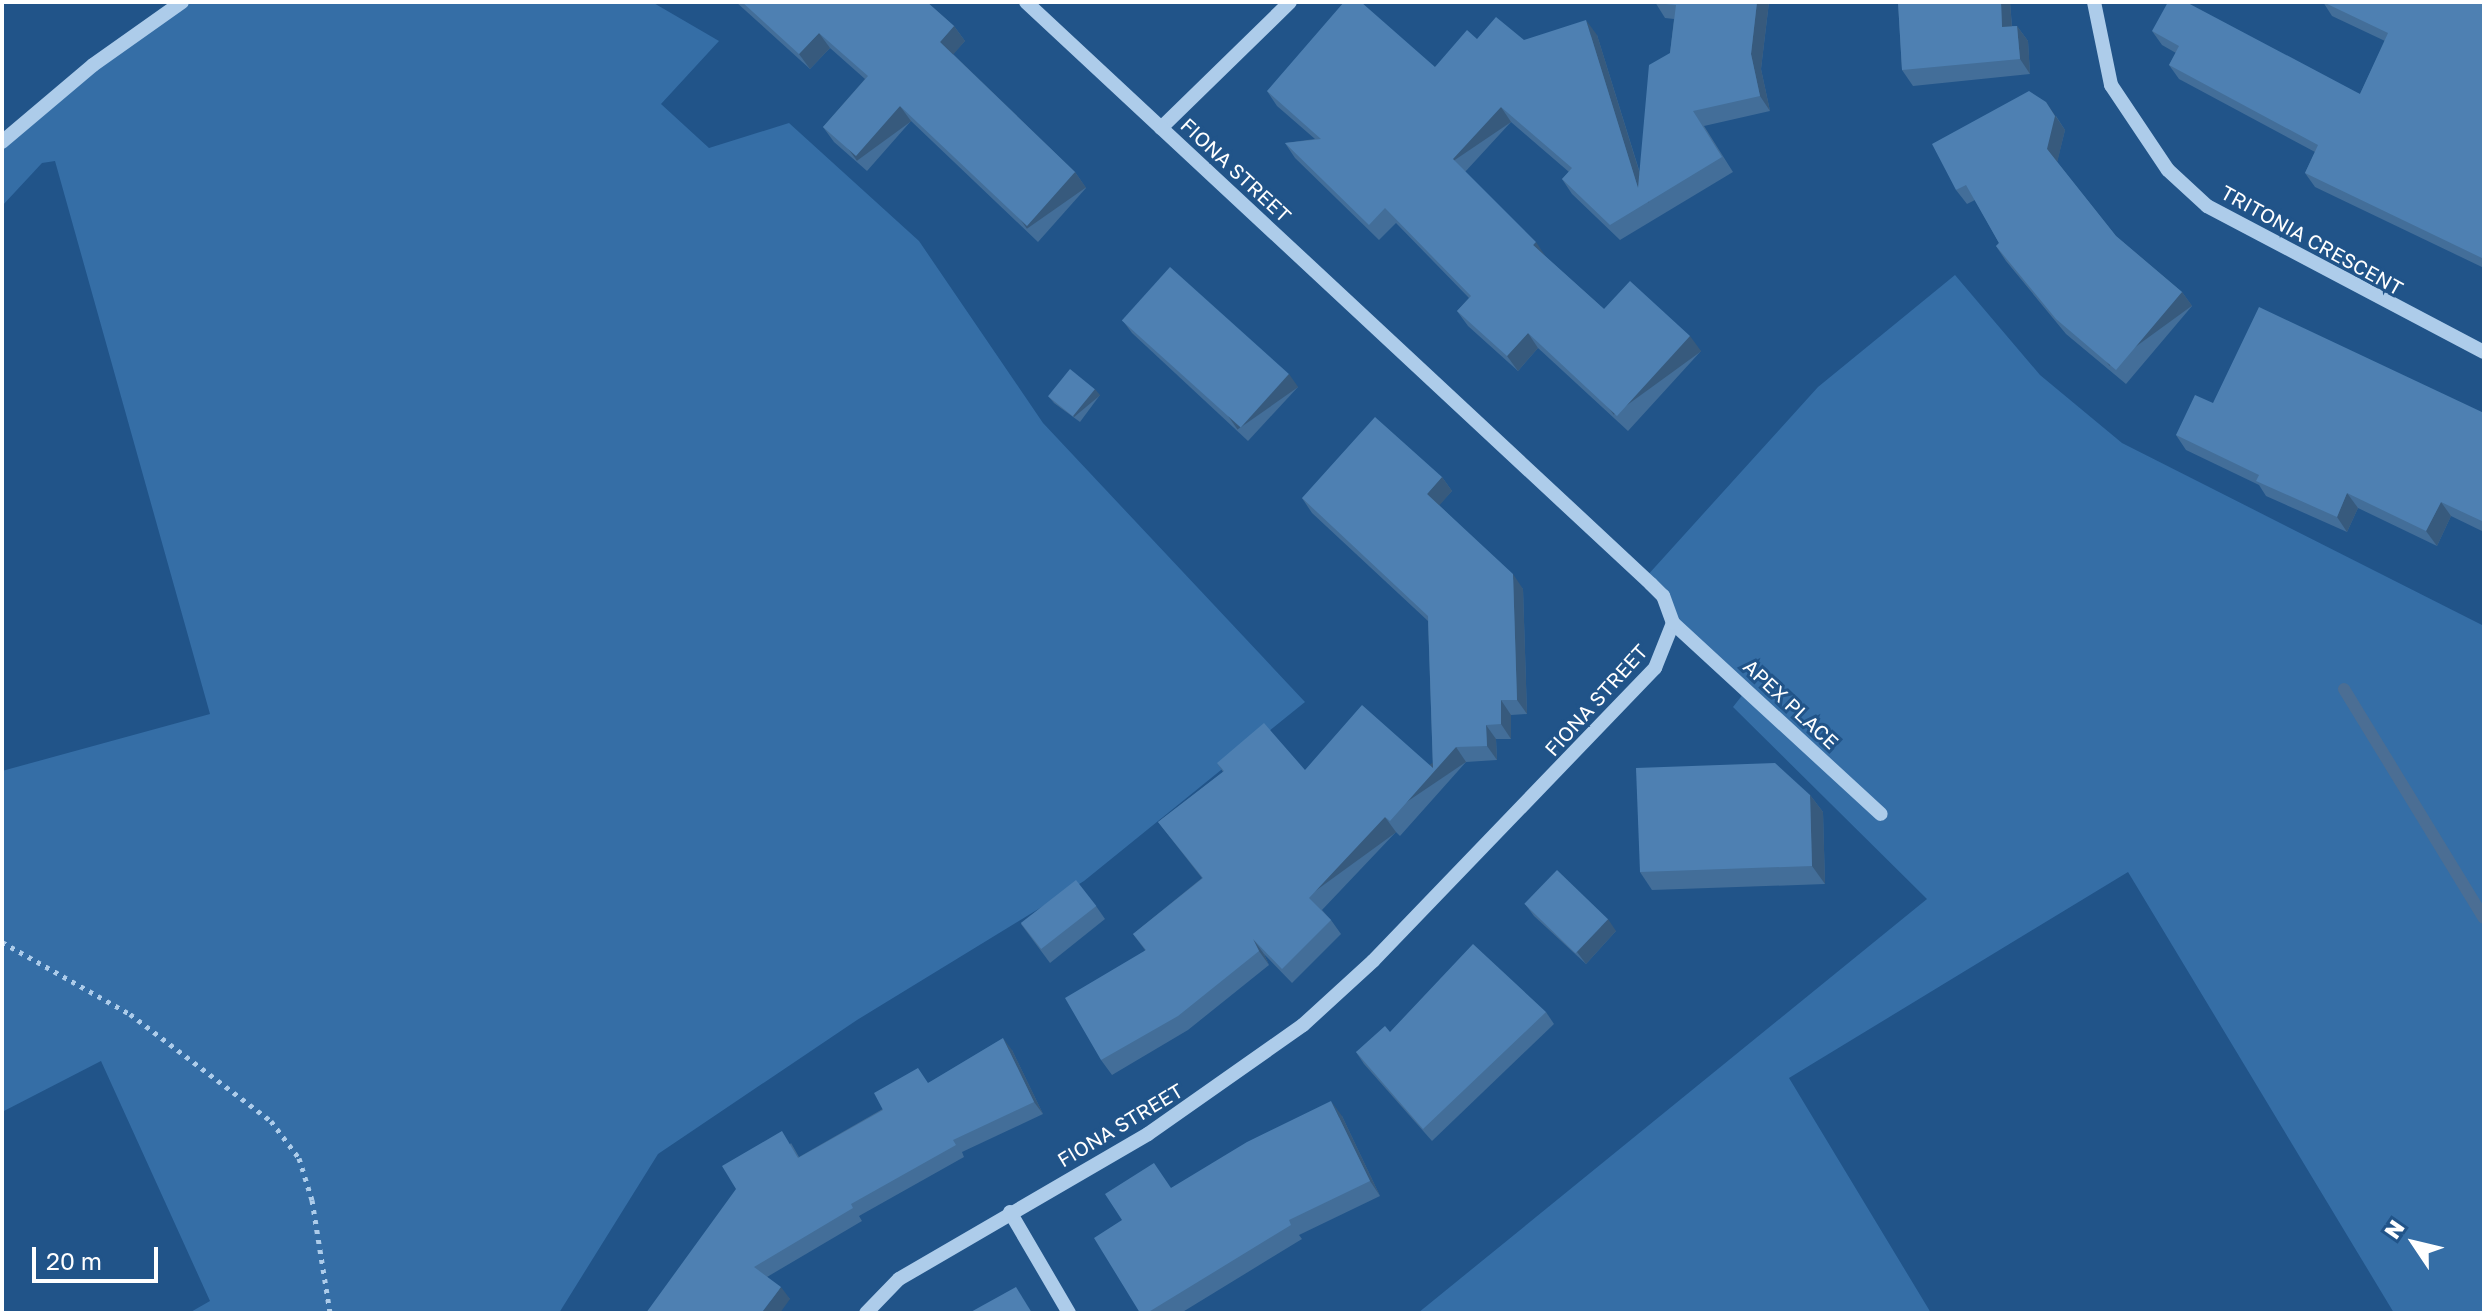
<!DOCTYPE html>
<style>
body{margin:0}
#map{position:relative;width:2486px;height:1315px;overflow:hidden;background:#215489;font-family:"Golos Text",sans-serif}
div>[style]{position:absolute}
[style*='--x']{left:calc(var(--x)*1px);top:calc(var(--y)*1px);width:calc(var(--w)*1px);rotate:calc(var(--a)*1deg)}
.green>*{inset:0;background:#356ea6}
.stream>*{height:12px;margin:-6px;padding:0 6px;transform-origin:6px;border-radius:6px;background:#4b6e94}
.path>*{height:5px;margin-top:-2.5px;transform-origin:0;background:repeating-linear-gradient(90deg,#adccea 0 4px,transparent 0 10px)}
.minor>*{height:14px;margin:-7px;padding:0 7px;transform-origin:7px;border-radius:7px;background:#adccea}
.wall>*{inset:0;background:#436e99}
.shaded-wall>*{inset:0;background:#375a7d;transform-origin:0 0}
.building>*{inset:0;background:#4e80b2;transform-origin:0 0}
span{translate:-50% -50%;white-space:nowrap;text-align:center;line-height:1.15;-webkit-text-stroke:6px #215489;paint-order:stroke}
.street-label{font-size:20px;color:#fff}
.frame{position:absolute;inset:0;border:4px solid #fff;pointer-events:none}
.north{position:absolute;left:2374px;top:1203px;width:80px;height:80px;-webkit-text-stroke:6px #215489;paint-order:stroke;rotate:305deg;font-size:22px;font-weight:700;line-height:32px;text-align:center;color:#fff}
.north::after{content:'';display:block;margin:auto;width:28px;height:36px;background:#fff;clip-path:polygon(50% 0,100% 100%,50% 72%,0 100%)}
.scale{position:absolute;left:32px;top:1247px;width:126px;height:36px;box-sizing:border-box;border:4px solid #fff;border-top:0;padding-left:10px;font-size:24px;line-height:28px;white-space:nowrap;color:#fff;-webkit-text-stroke:6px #215489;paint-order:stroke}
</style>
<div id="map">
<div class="green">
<i style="clip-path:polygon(187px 2px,652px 2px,719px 41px,661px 104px,709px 148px,789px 123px,919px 241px,1043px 423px,1305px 702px,1084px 881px,857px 1020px,658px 1154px,559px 1313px,189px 1313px,210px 1301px,101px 1061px,2px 1112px,2px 771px,210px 714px,55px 161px,42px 163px,2px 206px,2px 144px,95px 65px)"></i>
<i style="clip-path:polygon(1955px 275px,2040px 375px,2122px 443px,2484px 626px,2484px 1313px,2394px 1313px,2128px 872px,1789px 1078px,1931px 1313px,1418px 1313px,1927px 899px,1733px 707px,1744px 693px,1677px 628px,1646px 577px,1818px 387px)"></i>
</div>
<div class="stream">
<i style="--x:2344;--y:689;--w:268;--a:58.6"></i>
</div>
<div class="path">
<i style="--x:2;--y:942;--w:147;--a:29.4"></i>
<i style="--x:130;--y:1014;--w:177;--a:37.2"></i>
<i style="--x:271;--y:1121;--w:46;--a:52.9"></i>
<i style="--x:299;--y:1158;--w:44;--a:72.8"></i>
<i style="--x:312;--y:1200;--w:114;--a:80.9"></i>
</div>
<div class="minor">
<i style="--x:2094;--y:2;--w:85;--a:78.4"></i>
<i style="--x:2111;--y:85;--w:102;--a:56.2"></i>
<i style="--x:2168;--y:170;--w:53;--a:42.7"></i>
<i style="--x:2207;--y:206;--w:313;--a:27.8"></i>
<i style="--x:1161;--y:128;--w:180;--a:-44.3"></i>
<i style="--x:2;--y:142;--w:119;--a:-40.2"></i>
<i style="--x:93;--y:65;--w:109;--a:-35.3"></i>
<i style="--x:1673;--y:623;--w:282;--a:42.6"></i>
<i style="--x:1010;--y:1212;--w:117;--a:59.7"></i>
<i style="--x:866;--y:1313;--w:47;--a:-45.9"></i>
<i style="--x:899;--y:1279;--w:288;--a:-30.2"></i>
<i style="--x:1148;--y:1134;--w:189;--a:-35.1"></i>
<i style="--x:1303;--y:1025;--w:95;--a:-42.4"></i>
<i style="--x:1373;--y:961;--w:407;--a:-46.1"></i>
<i style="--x:1655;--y:668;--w:48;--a:-68.2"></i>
<i style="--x:1673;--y:623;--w:29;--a:-110"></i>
<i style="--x:1663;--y:596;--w:17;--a:-135"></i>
<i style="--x:1651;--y:584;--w:854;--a:-137.04"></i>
</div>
<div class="wall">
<i style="clip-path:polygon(736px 2px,927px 2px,954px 26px,965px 41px,953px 54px,1075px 172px,1086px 188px,1038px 242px,911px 121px,867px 171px,834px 142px,823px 127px,865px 79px,830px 48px,810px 69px)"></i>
<i style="clip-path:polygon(1655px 2px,1769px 2px,1761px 69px,1770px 111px,1704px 126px,1733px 172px,1620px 240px,1572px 194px,1562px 179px,1569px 172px,1511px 122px,1465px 172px,1546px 257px,1604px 309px,1701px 351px,1628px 431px,1538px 348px,1518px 371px,1468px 326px,1457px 311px,1469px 298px,1396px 223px,1379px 240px,1295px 158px,1285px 143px,1315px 139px,1277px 106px,1267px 91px,1435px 67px,1477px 39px,1524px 40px,1597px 35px,1640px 173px,1670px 53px,1674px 19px,1665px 18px)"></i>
<i style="clip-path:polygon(1898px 2px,2010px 2px,2012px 26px,2017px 26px,2028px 41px,2030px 74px,1913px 86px,1902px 70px)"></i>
<i style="clip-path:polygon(2323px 2px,2484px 2px,2484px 268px,2315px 187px,2305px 173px,2315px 152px,2179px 79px,2169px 65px,2176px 53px,2162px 45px,2152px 31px,2360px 94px,2385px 41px,2332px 16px)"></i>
<i style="clip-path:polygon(2056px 116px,2065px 130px,2057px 162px,2116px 236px,2182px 292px,2192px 306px,2126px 384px,2066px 334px,2006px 261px,1996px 246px,1999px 243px,1975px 200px,1967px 204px,1956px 190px)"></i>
<i style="clip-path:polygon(1123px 321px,1298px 387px,1248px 441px,1132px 333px)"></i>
<i style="clip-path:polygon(1100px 395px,1080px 422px,1054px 403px,1049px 397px)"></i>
<i style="clip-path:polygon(2213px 403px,2484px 413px,2484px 532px,2451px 516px,2437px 546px,2358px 508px,2347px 532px,2266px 496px,2259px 485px,2186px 450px,2176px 435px)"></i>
<i style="clip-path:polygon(1442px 477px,1452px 491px,1439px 505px,1523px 589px,1527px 714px,1511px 715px,1511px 739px,1496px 739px,1497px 760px,1466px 762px,1400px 836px,1396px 832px,1322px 910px,1331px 920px,1341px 934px,1292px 983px,1264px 954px,1269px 965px,1188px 1030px,1112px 1075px,1101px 1060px,1145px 950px,1133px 934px,1202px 878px,1158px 822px,1223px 772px,1217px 763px,1305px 770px,1433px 768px,1428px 621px,1312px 513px,1302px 498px)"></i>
<i style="clip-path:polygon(1810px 795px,1823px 812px,1825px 884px,1652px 890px,1640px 872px)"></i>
<i style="clip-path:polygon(1525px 904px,1616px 931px,1586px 964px,1534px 916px)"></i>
<i style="clip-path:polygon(1096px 906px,1105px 919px,1050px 963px,1021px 924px)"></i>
<i style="clip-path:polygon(1546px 1012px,1554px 1024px,1432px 1141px,1364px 1064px,1356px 1052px,1390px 1032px)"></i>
<i style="clip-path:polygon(1012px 1050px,1043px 1114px,962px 1152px,964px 1157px,859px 1216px,862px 1221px,767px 1277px,790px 1299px,646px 1313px,791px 1143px,799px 1157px,928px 1083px)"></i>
<i style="clip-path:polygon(1342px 1116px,1380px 1196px,1299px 1235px,1302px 1239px,1181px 1313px,1140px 1313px,1122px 1220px,1171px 1188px)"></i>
</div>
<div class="shaded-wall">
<i style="clip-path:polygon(1757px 2px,1769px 2px,1761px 69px,1770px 111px,1760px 96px,1751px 54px)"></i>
<i style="clip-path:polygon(2001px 2px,2010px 2px,2013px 42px,2002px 27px)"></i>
<i style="clip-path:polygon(1586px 20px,1597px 35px,1649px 203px,1638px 188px)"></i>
<i style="clip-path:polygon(954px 26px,965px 41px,951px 57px,940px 42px)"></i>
<i style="clip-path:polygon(2017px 26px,2028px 41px,2030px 74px,2020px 59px)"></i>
<i style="clip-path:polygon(819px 33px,830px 48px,810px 69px,799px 54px)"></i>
<i style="clip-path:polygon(2046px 102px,2065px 130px,2057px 163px,2047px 149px)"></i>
<i style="left:900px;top:106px;width:19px;height:67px;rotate:54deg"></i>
<i style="left:1501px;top:107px;width:18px;height:71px;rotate:56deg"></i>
<i style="left:1075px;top:172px;width:19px;height:72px;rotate:55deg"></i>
<i style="clip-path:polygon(1536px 242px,1546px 257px,1533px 245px)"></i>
<i style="left:2182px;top:292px;width:17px;height:102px;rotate:54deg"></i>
<i style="clip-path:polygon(1528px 333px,1538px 348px,1518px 371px,1507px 356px)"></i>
<i style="left:1690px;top:336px;width:19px;height:108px;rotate:54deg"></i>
<i style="left:1289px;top:374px;width:16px;height:74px;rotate:55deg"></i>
<i style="left:1095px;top:389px;width:8px;height:34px;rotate:50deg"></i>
<i style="clip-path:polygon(1442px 477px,1452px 491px,1437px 508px,1427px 494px)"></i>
<i style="clip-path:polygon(2347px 493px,2358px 508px,2347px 532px,2337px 517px)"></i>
<i style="clip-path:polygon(2441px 502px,2451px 516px,2437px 546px,2426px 531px)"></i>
<i style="clip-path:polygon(1513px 574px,1523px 589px,1527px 714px,1517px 700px)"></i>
<i style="clip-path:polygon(1501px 700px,1511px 715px,1511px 739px,1501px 724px)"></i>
<i style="clip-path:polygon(1486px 725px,1496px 739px,1497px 760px,1487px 746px)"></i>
<i style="left:1456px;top:747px;width:18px;height:99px;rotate:56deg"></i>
<i style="clip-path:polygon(1810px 795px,1823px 812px,1825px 884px,1812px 866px)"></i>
<i style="left:1385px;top:817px;width:19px;height:111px;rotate:54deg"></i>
<i style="clip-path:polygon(1608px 919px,1616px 931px,1586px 964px,1577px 952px)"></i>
<i style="clip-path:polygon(1253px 939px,1264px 954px,1269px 965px,1259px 951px)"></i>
<i style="clip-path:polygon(1003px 1038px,1012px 1050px,1043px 1114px,1034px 1102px)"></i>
<i style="clip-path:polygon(1331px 1101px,1342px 1116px,1380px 1196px,1370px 1181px)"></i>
<i style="clip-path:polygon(781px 1287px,790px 1299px,780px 1313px,765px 1313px,763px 1311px)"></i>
</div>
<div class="building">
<i style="clip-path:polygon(742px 2px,927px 2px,954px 26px,940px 42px,1075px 172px,1027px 226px,900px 106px,856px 156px,823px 127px,868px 76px,819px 33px,799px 54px)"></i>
<i style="clip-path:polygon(1344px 2px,1361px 2px,1435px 67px,1467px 30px,1477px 39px,1496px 17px,1524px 40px,1586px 20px,1638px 188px,1649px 65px,1670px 53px,1676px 5px,1655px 3px,1655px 2px,1757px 2px,1751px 54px,1760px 96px,1693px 111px,1722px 157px,1610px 225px,1562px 179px,1572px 168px,1501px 107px,1453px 159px,1536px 242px,1533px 245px,1604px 309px,1630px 281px,1690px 336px,1617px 416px,1528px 333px,1507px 356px,1457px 311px,1471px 296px,1385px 208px,1369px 225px,1285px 143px,1321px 139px,1267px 91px)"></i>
<i style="clip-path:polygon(1898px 2px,2001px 2px,2002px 27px,2017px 26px,2020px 59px,1902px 70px)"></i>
<i style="clip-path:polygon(2168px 2px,2186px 2px,2360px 94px,2388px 33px,2323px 2px,2484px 2px,2484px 259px,2305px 173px,2318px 145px,2169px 65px,2179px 46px,2152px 31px)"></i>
<i style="clip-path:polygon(2029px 91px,2046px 102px,2055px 116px,2047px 149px,2116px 236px,2182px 292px,2116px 370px,2056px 319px,1996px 246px,1999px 243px,1966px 185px,1956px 190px,1932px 144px)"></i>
<i style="left:1170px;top:267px;width:160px;height:72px;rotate:42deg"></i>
<i style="clip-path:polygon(2259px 307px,2484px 413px,2484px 522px,2441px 502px,2426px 531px,2347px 493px,2337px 517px,2256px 481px,2259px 475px,2176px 435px,2195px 395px,2213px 403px)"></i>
<i style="left:1070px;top:369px;width:32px;height:35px;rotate:39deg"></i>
<i style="clip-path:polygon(1375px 417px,1442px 477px,1427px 494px,1513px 574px,1517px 700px,1501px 700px,1501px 724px,1486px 725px,1487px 746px,1456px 747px,1390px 821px,1385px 817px,1309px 898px,1331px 920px,1282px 969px,1253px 939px,1259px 951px,1178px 1016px,1101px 1060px,1065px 998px,1146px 950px,1133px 934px,1203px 878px,1158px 822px,1224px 771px,1217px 763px,1264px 723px,1305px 770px,1362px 705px,1433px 768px,1428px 616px,1302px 498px)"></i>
<i style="clip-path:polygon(1775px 763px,1810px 795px,1812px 866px,1640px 872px,1636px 768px)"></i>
<i style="left:1557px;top:870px;width:71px;height:47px;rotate:44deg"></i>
<i style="left:1076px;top:880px;width:33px;height:70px;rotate:52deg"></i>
<i style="clip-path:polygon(1473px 944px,1546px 1012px,1423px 1129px,1356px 1052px,1385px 1026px,1390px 1032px)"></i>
<i style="clip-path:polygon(1003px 1038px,1034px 1102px,953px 1140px,956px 1145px,851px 1204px,853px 1208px,754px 1267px,781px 1287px,763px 1311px,766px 1313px,646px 1313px,736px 1189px,722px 1166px,782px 1131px,798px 1158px,883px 1110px,874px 1093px,918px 1068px,928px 1083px)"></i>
<i style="clip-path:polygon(1331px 1101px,1370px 1181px,1289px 1220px,1291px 1225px,1147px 1313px,1140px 1313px,1094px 1238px,1122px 1220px,1105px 1194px,1154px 1163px,1171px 1188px,1247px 1142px)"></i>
<i style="clip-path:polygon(1016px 1287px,1032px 1313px,969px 1313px)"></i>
</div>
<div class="street-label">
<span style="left:1236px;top:170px;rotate:43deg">FIONA STREET</span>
<span style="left:2312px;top:240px;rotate:29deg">TRITONIA CRESCENT</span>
<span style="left:1596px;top:700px;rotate:-48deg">FIONA STREET</span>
<span style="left:1791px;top:704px;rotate:43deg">APEX PLACE</span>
<span style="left:1120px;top:1125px;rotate:-31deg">FIONA STREET</span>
</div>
<div class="frame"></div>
<div class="north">N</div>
<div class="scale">20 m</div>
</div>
